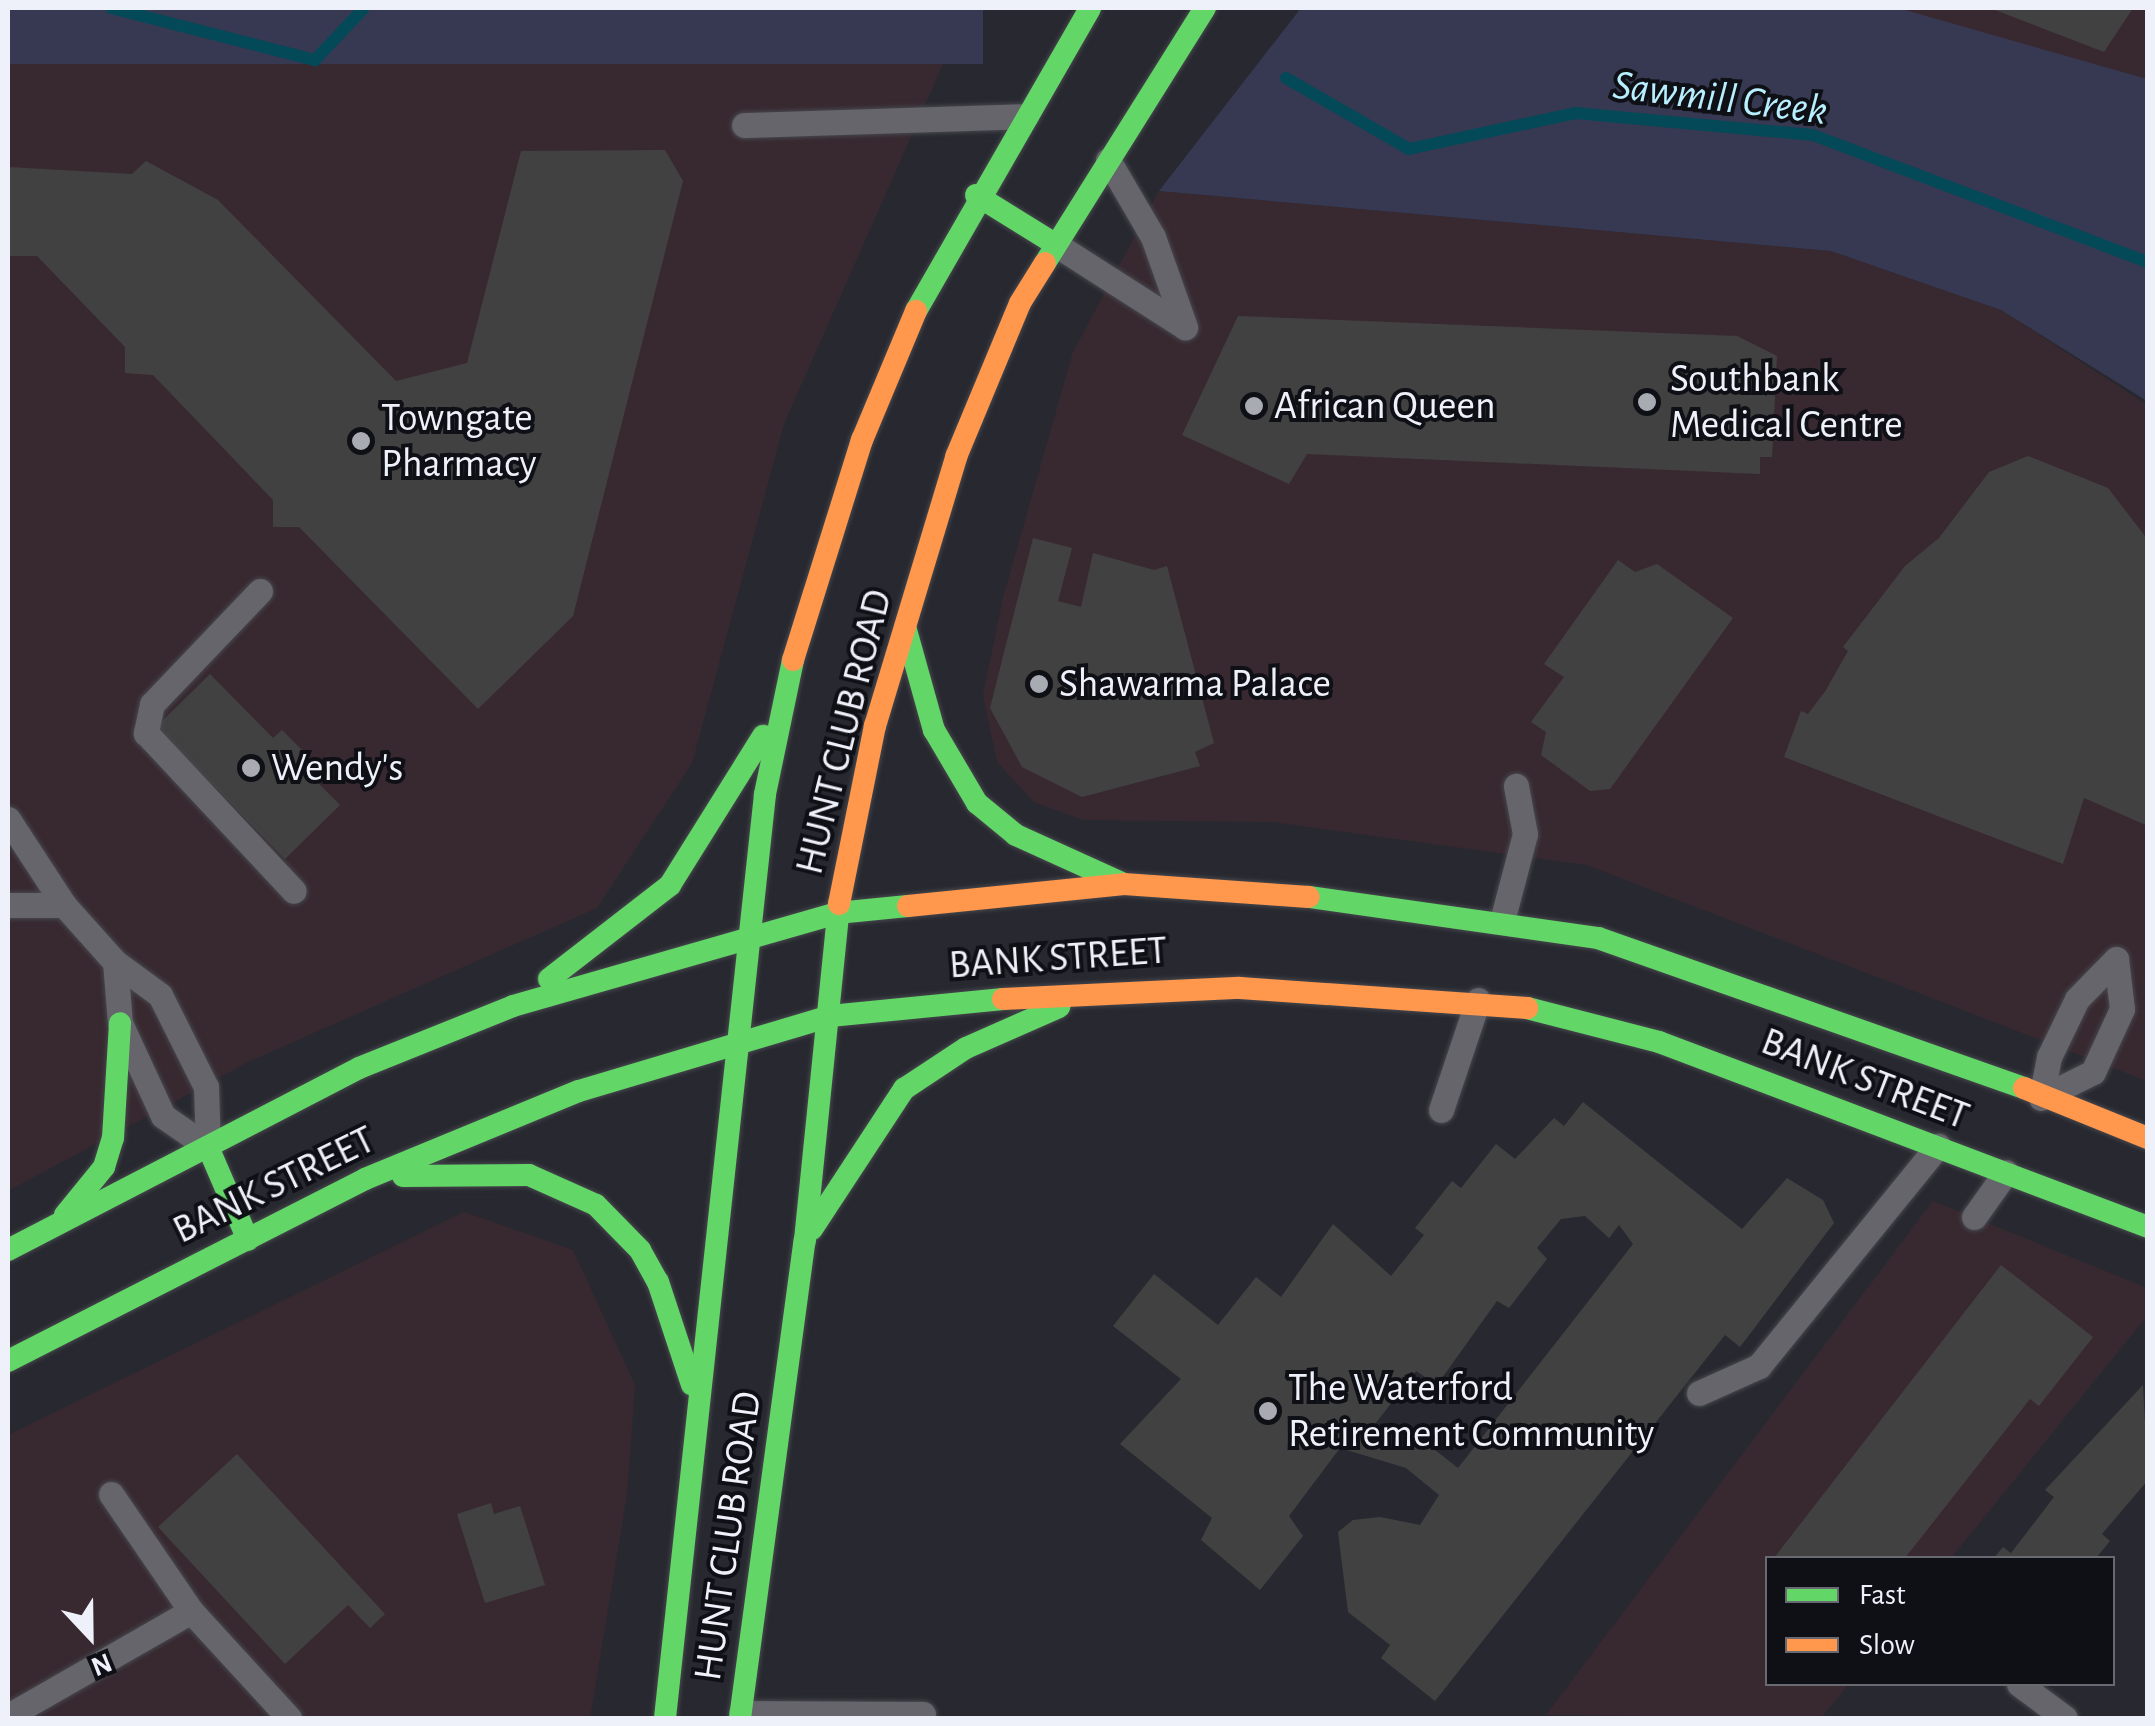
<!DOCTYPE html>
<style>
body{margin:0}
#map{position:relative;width:2155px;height:1726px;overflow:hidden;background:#282930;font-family:"Alegreya Sans",sans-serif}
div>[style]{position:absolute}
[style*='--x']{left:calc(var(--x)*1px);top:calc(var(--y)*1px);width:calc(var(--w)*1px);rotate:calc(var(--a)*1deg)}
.commercial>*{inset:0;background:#382930}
.green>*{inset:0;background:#373953;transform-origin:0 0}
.stream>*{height:12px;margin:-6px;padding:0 6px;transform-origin:6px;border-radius:6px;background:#044958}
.building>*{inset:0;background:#424141}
.roads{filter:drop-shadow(0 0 2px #46474d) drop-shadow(0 0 2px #46474d)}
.lane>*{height:25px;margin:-12.5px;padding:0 12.5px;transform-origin:12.5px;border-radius:12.5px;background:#65656b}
.fast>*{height:22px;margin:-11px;padding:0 11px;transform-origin:11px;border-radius:11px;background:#63d668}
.slow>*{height:22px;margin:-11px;padding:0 11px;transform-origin:11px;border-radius:11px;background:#ff974d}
.dots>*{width:28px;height:28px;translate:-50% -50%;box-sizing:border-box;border:5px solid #0f1016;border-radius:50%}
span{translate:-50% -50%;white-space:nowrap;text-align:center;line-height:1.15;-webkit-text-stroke:8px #0f1016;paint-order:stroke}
.poi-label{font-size:40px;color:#eff1fa}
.left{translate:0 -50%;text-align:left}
.street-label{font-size:40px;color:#eff1fa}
.water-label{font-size:42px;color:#b8efff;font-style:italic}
.frame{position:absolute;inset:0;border:10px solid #eff1fa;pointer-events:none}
.legend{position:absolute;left:1765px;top:1556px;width:350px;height:130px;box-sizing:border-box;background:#0f1016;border:2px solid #696a71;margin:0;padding:12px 18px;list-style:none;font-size:30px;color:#eff1fa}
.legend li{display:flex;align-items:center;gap:20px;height:50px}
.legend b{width:50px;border:2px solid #696a71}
.north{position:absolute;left:40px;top:1586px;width:100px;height:100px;-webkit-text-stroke:8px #0f1016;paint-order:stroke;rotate:158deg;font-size:28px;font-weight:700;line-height:40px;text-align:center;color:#eff1fa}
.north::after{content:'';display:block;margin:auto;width:35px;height:45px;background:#eff1fa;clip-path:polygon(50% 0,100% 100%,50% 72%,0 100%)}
</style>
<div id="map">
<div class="commercial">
<i style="clip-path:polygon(1898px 8px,2147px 8px,2147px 79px,1903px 11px)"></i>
<i style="clip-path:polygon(698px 40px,943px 64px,784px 424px,692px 763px,597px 908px,250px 1061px,8px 1191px,8px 58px)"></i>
<i style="clip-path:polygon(1159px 191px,1831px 251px,2001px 310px,2147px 405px,2147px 1081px,1587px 865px,1272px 822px,1083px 820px,1034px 802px,997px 762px,983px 695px,1003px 598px,1073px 352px)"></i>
<i style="clip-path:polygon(1933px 1201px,2147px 1288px,2147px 1316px,1951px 1558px,1768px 1558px,1768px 1684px,1849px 1684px,1821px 1718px,1546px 1715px)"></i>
<i style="clip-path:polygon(464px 1212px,573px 1250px,635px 1385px,627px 1494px,590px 1718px,8px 1718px,8px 1435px)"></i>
</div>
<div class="green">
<i style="left:8px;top:8px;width:975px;height:56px"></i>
<i style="clip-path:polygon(1301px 8px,1898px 8px,2147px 79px,2147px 401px,2001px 310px,1831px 251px,1159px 191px)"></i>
</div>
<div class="stream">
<i style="--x:111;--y:8;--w:211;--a:14.3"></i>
<i style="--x:315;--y:60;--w:71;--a:-46.7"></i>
<i style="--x:1286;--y:78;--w:142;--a:30"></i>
<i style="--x:1409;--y:149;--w:170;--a:-12.2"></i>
<i style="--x:1575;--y:113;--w:239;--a:5.3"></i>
<i style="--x:1813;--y:135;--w:358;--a:20.8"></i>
</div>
<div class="building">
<i style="clip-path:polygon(1990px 8px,2133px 8px,2104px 52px)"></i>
<i style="clip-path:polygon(665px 150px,683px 181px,573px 616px,478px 709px,299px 527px,273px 527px,273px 500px,153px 375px,125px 373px,125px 347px,37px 256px,8px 256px,8px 167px,132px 174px,146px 161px,218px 200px,396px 381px,467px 363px,521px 151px)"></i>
<i style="clip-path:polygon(1238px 316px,1737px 336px,1777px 356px,1772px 457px,1760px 457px,1760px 474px,1307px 454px,1289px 484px,1182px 435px)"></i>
<i style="clip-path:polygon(2028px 456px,2108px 488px,2148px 540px,2148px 826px,2084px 798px,2063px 864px,1784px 757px,1801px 711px,1808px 714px,1826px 690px,1848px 651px,1843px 647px,1905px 566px,1939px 538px,1989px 472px)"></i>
<i style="clip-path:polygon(1033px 538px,1072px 548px,1058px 601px,1081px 607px,1093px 553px,1154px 570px,1167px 566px,1214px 743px,1195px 752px,1200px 766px,1082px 797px,1022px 767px,990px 708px)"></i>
<i style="clip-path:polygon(1618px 560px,1635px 572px,1657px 564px,1733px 618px,1610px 789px,1590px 791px,1541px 755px,1546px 732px,1531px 722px,1564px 677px,1544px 664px)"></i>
<i style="clip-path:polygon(210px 674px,273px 738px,282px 730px,313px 761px,305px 770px,340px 805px,285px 859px,156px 727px)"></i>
<i style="clip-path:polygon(evenodd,1583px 1102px,1742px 1229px,1787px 1178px,1823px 1200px,1834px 1223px,1740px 1347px,1725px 1335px,1435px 1701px,1381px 1658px,1390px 1645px,1348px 1612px,1338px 1532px,1353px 1520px,1380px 1517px,1420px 1525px,1439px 1495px,1406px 1468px,1340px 1448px,1289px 1516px,1303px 1536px,1260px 1590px,1201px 1540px,1212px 1518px,1120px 1444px,1181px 1379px,1113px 1326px,1154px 1274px,1218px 1325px,1256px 1277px,1281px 1297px,1333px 1224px,1391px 1276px,1424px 1235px,1415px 1228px,1452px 1181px,1461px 1188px,1496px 1144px,1515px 1159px,1554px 1118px,1564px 1126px,1583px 1102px,1585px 1216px,1609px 1238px,1619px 1225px,1633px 1244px,1458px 1468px,1430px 1446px,1365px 1437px,1416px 1371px,1437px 1385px,1497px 1301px,1509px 1308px,1547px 1259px,1537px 1248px,1561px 1219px,1585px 1216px)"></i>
<i style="clip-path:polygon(2001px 1265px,2093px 1337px,2039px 1406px,2030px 1399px,1905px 1558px,1774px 1558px)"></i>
<i style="clip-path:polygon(2143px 1385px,2148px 1480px,2102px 1534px,2110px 1541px,2096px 1558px,1994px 1558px,2003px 1547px,2011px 1553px,2054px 1497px,2045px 1490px)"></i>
<i style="clip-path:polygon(237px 1454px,385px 1614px,370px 1628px,348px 1605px,285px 1664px,158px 1527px)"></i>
<i style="clip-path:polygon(491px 1503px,494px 1514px,520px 1506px,545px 1585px,485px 1603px,457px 1514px)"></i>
</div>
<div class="roads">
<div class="lane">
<i style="--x:744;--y:125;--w:282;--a:-1.8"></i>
<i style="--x:1108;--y:160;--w:89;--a:59.7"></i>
<i style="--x:1153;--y:237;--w:96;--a:70.4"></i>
<i style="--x:1055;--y:244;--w:154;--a:32.6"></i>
<i style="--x:260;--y:591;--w:156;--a:133.7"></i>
<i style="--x:152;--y:704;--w:30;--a:102"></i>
<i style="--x:146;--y:733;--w:216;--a:46.9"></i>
<i style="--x:8;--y:819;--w:103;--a:56.9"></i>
<i style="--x:64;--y:905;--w:76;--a:48.2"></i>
<i style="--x:115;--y:962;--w:56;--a:36.3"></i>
<i style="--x:160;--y:995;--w:103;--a:63.4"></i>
<i style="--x:206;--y:1087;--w:60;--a:88.1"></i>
<i style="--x:8;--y:905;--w:56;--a:0"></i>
<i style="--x:1502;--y:921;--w:90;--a:-75.2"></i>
<i style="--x:1525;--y:834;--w:49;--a:-100.6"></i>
<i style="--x:115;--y:962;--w:61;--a:85.3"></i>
<i style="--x:120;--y:1023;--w:102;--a:65.2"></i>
<i style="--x:163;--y:1116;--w:55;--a:34.6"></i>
<i style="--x:2049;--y:1094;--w:49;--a:-26.6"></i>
<i style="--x:2093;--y:1072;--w:69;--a:-65.3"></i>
<i style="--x:2122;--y:1009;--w:50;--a:-96.8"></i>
<i style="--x:2041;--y:1098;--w:42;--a:-79"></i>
<i style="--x:2049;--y:1057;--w:64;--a:-64.2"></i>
<i style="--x:2077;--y:999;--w:56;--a:-45.7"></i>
<i style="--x:1441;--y:1110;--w:116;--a:-71.4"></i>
<i style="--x:1974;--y:1217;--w:55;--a:-54.6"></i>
<i style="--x:1699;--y:1393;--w:66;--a:-24.2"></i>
<i style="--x:1759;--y:1366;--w:284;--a:-50.9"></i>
<i style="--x:111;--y:1494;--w:142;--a:55.6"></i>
<i style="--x:191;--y:1611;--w:145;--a:47.5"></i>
<i style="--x:2019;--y:1684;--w:57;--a:36.5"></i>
<i style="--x:741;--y:1713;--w:182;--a:0.3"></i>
<i style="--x:8;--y:1716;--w:211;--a:-29.8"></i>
</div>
<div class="fast">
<i style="--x:976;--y:195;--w:93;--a:31.8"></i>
<i style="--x:1045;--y:263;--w:301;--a:-57.9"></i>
<i style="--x:916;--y:311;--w:349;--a:-60.1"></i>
<i style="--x:906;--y:630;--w:104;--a:74.4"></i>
<i style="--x:934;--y:730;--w:85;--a:59.5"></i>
<i style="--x:977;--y:803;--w:50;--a:39.4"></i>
<i style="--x:1016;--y:835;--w:116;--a:24.4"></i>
<i style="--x:1309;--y:897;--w:292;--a:8.1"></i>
<i style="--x:1598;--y:938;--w:452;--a:19.4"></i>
<i style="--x:549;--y:979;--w:153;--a:-37.8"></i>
<i style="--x:670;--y:885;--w:176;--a:-58"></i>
<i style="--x:1527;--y:1008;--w:136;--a:14.4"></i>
<i style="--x:1659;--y:1042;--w:523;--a:20.72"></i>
<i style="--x:208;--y:1147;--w:101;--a:66.7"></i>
<i style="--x:403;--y:1176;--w:126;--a:-0.5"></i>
<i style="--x:529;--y:1175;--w:73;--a:24.1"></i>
<i style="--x:596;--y:1205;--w:63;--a:45.6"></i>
<i style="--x:640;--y:1250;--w:37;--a:61"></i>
<i style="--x:658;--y:1282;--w:108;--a:71.7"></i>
<i style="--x:65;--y:1215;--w:62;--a:-50.9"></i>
<i style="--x:104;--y:1167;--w:30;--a:-73"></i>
<i style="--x:113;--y:1138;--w:115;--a:-86.5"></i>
<i style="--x:812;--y:1229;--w:168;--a:-56.7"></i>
<i style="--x:904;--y:1089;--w:74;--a:-33.5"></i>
<i style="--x:966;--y:1048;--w:102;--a:-23.8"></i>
<i style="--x:8;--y:1250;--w:395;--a:-27.4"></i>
<i style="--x:359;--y:1068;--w:166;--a:-21.9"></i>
<i style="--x:513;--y:1006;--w:337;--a:-16"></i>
<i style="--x:837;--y:913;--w:71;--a:-5.6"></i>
<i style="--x:8;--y:1361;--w:401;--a:-27"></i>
<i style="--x:365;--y:1179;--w:231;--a:-22.4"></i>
<i style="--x:579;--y:1091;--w:262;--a:-16.6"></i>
<i style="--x:830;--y:1016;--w:174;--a:-5.6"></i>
<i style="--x:665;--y:1718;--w:929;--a:-83.82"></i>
<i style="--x:765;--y:794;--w:137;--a:-78.2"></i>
<i style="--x:740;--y:1718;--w:482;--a:-82.3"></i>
<i style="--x:805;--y:1240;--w:338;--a:-84.2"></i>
</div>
<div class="slow">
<i style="--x:793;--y:660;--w:231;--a:-72.6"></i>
<i style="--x:862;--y:440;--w:140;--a:-67.3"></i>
<i style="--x:839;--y:904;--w:182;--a:-78.6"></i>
<i style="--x:875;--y:726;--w:281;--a:-73.2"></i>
<i style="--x:956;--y:457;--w:167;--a:-67.4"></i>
<i style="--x:1020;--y:303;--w:47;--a:-58"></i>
<i style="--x:908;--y:906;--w:217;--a:-5.8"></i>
<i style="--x:1124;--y:884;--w:185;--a:4"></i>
<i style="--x:1003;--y:999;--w:237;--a:-2.7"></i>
<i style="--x:1240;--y:988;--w:288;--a:4"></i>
<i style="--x:2024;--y:1088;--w:134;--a:22"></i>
</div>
</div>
<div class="dots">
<i style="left:1647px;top:402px;background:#a9abb3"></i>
<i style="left:1254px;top:406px;background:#a9abb3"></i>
<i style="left:361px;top:441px;background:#a9abb3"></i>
<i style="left:1039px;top:684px;background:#a9abb3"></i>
<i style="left:251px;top:768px;background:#a9abb3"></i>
<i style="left:1268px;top:1411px;background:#a9abb3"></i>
</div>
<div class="poi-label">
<span class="left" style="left:1670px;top:402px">Southbank<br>Medical Centre</span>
<span class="left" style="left:1274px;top:406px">African Queen</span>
<span class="left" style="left:381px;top:441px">Towngate<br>Pharmacy</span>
<span class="left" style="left:1059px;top:684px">Shawarma Palace</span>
<span class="left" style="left:271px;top:768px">Wendy's</span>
<span class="left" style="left:1288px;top:1411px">The Waterford<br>Retirement Community</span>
</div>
<div class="street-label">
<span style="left:844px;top:732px;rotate:-76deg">HUNT CLUB ROAD</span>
<span style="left:1058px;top:958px;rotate:-4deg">BANK STREET</span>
<span style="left:1865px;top:1079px;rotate:21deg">BANK STREET</span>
<span style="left:274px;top:1185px;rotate:-26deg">BANK STREET</span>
<span style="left:728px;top:1536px;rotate:-82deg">HUNT CLUB ROAD</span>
</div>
<div class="water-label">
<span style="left:1720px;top:98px;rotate:7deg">Sawmill Creek</span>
</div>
<div class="frame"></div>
<ul class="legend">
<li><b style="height:12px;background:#63d668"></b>Fast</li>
<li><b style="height:12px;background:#ff974d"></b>Slow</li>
</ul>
<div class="north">N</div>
</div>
